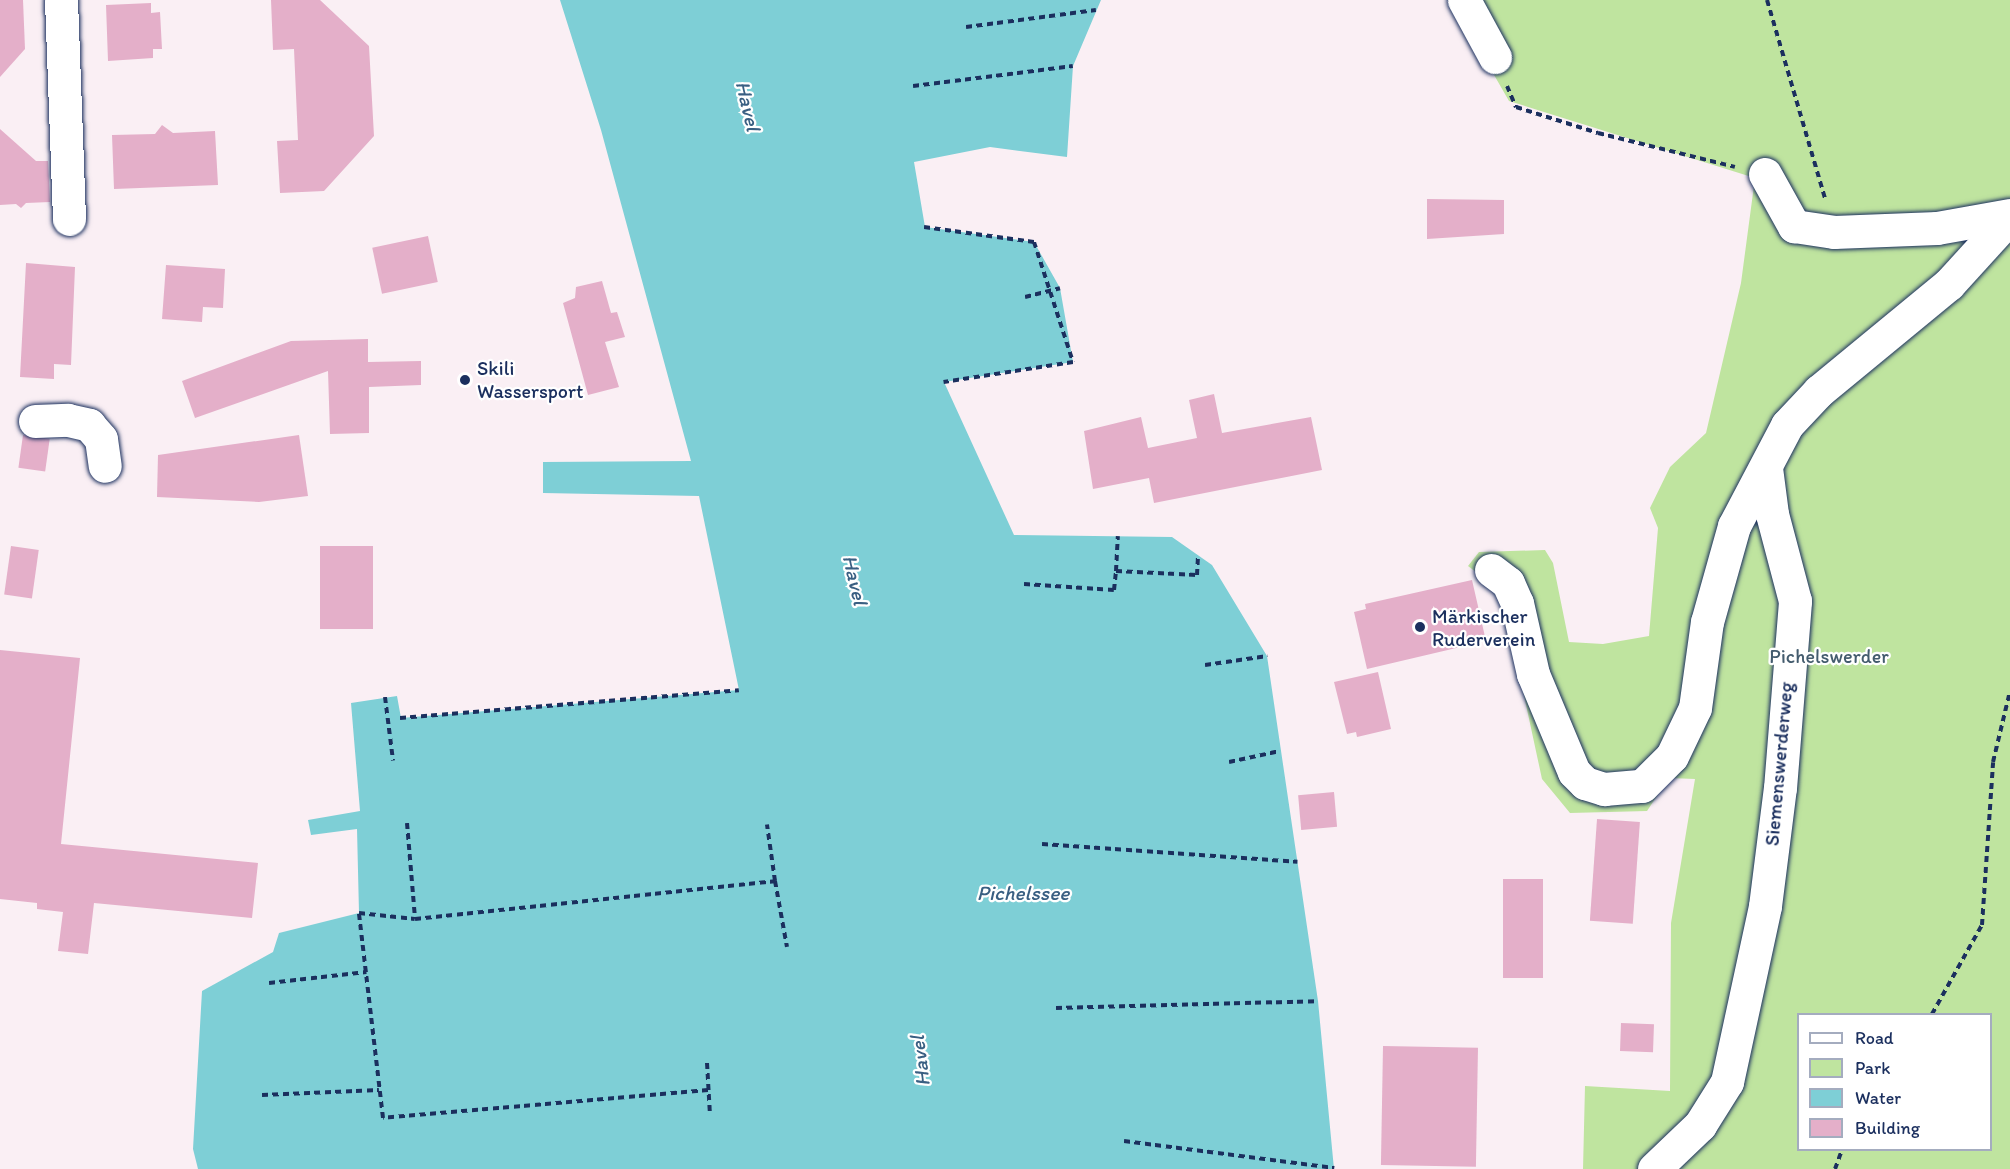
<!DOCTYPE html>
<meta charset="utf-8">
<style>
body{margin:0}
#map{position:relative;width:2010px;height:1169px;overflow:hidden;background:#faeff4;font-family:Itim,sans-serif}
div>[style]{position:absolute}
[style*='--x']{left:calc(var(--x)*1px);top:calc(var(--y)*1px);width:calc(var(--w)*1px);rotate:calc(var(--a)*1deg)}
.green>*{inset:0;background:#bfe49f}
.water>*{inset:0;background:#7ecfd6}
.building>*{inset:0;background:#e4afc9;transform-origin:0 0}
.path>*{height:4px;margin-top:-2px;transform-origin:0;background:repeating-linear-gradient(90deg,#1b2f5e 0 6px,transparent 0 10.5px)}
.roads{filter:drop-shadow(0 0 2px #1b2f5e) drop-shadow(0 0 2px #1b2f5e)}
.minor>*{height:33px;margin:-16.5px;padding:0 16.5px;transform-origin:16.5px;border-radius:16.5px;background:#fff}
.dots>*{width:16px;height:16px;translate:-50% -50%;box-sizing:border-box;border:3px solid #fff;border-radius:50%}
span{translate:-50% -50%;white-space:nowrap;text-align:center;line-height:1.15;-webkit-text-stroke:4.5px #fff;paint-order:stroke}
.poi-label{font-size:20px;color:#1b2f5e}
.left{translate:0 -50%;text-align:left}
.park-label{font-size:20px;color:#445c6e}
.street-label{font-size:20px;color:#1b2f5e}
.water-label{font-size:21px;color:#395f82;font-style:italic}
.legend{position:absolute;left:1797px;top:1013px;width:195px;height:138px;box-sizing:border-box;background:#fff;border:2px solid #a4acbf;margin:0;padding:8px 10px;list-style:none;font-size:18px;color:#1b2f5e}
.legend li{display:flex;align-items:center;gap:12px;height:30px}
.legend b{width:30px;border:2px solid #a4acbf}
</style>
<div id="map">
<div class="green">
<i style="clip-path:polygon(evenodd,1451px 0,2010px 0,2010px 1169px,1583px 1169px,1585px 1086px,1670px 1091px,1671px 923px,1695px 779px,1669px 778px,1647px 811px,1570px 813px,1542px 779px,1509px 626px,1497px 597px,1484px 578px,1468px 566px,1479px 552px,1545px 550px,1553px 563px,1569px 642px,1603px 644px,1649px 636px,1658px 528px,1650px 508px,1670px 467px,1706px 433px,1741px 283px,1755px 178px,1509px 101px,1451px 0,1798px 1014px,1990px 1014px,1990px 1150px,1798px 1150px,1798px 1014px)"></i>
</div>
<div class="water">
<i style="clip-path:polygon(560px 0,1101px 0,1073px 66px,1067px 157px,990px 147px,914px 162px,925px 227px,1034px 242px,1060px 288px,1073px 362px,944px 382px,1014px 535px,1172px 537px,1212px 565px,1267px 656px,1318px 1001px,1334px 1169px,198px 1169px,193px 1149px,202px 991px,273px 952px,279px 933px,359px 913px,357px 829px,311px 835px,308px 820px,360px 811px,351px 703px,397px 696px,401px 718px,739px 690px,699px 496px,543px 493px,543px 462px,691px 461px,601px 130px)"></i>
</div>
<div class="building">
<i style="clip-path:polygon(0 0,23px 0,25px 49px,0 77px)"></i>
<i style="clip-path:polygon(271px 0,320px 0,369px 46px,374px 136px,324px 191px,280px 193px,277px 141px,298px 140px,294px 49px,273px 50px)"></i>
<i style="clip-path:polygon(151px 3px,151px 13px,160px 12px,162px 49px,153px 49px,153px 58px,108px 61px,106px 5px)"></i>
<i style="clip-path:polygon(162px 125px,173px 133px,215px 131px,218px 185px,114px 189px,112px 135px,155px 134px)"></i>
<i style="clip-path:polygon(0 129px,36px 161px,48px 161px,50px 202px,26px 203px,21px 208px,16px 204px,0 205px)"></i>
<i style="clip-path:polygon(1427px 199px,1504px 200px,1504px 234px,1427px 239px)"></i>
<i style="left:428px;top:236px;width:47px;height:57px;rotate:78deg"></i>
<i style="clip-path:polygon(26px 263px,75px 267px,71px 365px,54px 364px,54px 379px,20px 377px)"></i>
<i style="clip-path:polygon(166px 265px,225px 269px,223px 308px,203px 307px,202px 322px,162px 319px)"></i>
<i style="clip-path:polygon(602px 281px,611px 313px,617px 312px,625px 337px,605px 342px,619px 387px,588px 395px,563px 303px,575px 298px,576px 287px)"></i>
<i style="clip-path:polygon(368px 339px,368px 362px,421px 361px,421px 385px,369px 387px,369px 433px,330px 434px,328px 371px,195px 418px,182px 381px,291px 341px)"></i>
<i style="clip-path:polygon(1214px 394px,1222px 433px,1311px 417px,1322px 470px,1154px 503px,1149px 478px,1093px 489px,1084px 431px,1141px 417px,1148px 448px,1197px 438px,1189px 400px)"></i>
<i style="left:23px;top:435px;width:27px;height:33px;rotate:8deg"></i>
<i style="clip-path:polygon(299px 435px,308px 496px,259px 502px,157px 497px,158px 455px)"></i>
<i style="left:11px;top:546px;width:28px;height:49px;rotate:8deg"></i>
<i style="left:373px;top:546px;width:83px;height:53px;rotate:90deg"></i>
<i style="clip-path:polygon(1472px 580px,1486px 641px,1367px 669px,1354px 612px,1366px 609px,1365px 604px)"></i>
<i style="clip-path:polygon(0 650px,80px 658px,61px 844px,258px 863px,252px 918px,94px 903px,88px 954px,58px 951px,63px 912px,37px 909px,37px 903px,0 899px)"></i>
<i style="clip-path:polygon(1378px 672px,1391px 729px,1357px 737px,1356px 732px,1347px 734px,1334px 682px)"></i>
<i style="left:1334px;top:792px;width:35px;height:36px;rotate:85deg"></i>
<i style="left:1597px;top:819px;width:43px;height:102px;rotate:4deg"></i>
<i style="left:1503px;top:879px;width:40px;height:99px"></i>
<i style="left:1621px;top:1023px;width:33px;height:28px;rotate:2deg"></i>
<i style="left:1383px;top:1046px;width:95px;height:119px;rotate:1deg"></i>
</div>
<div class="path">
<i style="--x:1767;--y:0;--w:206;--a:73.7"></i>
<i style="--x:966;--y:27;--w:131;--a:-7.5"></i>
<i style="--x:913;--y:86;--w:161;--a:-7.1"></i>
<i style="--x:1507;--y:86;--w:23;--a:67"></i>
<i style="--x:1516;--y:107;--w:86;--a:17.6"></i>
<i style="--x:1598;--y:133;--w:141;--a:13.9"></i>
<i style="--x:924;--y:227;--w:111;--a:7.8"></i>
<i style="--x:1034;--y:242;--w:126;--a:72"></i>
<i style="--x:1073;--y:362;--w:131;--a:171.2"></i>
<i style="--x:1025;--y:297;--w:36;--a:-14"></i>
<i style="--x:1116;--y:571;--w:35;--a:-87"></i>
<i style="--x:1024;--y:584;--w:90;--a:3.8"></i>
<i style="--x:1114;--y:590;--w:19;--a:-84"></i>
<i style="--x:1116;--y:571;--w:81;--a:2.8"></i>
<i style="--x:1197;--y:575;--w:19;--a:-87"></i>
<i style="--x:1205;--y:665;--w:63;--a:-8.3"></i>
<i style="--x:385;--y:697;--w:64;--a:82.8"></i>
<i style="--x:400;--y:718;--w:340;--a:-4.7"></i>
<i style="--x:1229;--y:762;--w:52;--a:-12.2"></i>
<i style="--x:407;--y:823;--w:96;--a:85.2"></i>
<i style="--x:1042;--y:844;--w:256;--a:4"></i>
<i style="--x:775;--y:881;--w:67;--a:79.7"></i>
<i style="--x:269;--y:983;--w:98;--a:-6.5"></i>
<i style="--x:1056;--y:1008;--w:262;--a:-1.5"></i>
<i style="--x:1932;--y:1014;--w:102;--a:-60.7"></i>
<i style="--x:1982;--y:925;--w:163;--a:-86.1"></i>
<i style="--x:1993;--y:762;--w:73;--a:-76.5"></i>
<i style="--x:707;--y:1063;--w:52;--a:86.7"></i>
<i style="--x:708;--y:1090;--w:326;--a:175.1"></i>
<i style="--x:383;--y:1118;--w:206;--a:-96.7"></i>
<i style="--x:359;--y:913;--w:56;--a:6.1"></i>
<i style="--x:415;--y:919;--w:362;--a:-6"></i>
<i style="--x:775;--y:881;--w:57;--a:-98.1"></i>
<i style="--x:262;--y:1095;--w:117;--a:-2.4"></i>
<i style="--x:1124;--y:1141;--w:212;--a:7.3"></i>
<i style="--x:1835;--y:1169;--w:20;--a:-70"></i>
</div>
<div class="roads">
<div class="minor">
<i style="--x:61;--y:0;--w:219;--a:87.9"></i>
<i style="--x:1464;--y:0;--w:65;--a:61.5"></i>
<i style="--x:1765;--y:174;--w:60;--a:60.9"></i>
<i style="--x:1794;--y:226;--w:40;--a:8.5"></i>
<i style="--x:1834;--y:232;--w:103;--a:-2.2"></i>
<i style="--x:1937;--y:228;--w:74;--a:-10.1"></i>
<i style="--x:35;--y:421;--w:33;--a:-2"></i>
<i style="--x:68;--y:420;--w:22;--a:13"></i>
<i style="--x:89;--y:425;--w:18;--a:49"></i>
<i style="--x:101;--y:439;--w:27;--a:82"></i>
<i style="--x:1491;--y:570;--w:21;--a:37"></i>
<i style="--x:1508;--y:583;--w:22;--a:66"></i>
<i style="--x:1517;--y:603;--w:73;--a:77.3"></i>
<i style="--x:1533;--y:674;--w:106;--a:67.3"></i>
<i style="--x:1574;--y:772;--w:16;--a:45"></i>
<i style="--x:1585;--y:783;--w:20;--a:18"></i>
<i style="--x:1604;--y:789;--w:38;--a:-5"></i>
<i style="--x:1642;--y:786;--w:42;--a:-45"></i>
<i style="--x:1672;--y:756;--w:53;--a:-64.4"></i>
<i style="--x:1695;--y:708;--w:87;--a:-82.1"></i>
<i style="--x:1707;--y:622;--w:100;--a:-74.3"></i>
<i style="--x:1734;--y:526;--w:114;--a:-62.3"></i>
<i style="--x:1787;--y:425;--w:47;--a:-46.7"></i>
<i style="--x:1819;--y:391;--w:168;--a:-39.5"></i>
<i style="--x:1949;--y:284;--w:91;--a:-47.7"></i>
<i style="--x:1654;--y:1169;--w:64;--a:-43.7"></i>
<i style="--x:1700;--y:1125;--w:51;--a:-57.9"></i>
<i style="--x:1727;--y:1082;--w:180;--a:-77.8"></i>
<i style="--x:1765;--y:906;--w:119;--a:-82.8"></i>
<i style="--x:1780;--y:788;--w:188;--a:-85.4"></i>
<i style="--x:1795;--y:601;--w:90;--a:-104.8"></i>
<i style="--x:1772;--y:514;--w:46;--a:-97.4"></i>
</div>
</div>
<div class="dots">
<i style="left:465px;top:380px;background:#1b2f5e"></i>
<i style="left:1420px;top:627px;background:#1b2f5e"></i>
</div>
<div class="poi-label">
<span class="left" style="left:477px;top:380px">Skili<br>Wassersport</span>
<span class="left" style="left:1432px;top:628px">Märkischer<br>Ruderverein</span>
</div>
<div class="park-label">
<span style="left:1829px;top:656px">Pichelswerder</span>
</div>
<div class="street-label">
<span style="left:1779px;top:764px;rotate:-85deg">Siemenswerderweg</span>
</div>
<div class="water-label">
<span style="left:748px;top:106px;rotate:77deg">Havel</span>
<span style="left:855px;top:580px;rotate:77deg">Havel</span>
<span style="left:1023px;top:893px">Pichelssee</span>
<span style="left:920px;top:1061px;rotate:-97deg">Havel</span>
</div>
<ul class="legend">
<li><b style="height:8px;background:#fff"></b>Road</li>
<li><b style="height:16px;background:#bfe49f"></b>Park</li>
<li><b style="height:16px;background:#7ecfd6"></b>Water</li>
<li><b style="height:16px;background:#e4afc9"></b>Building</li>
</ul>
</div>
